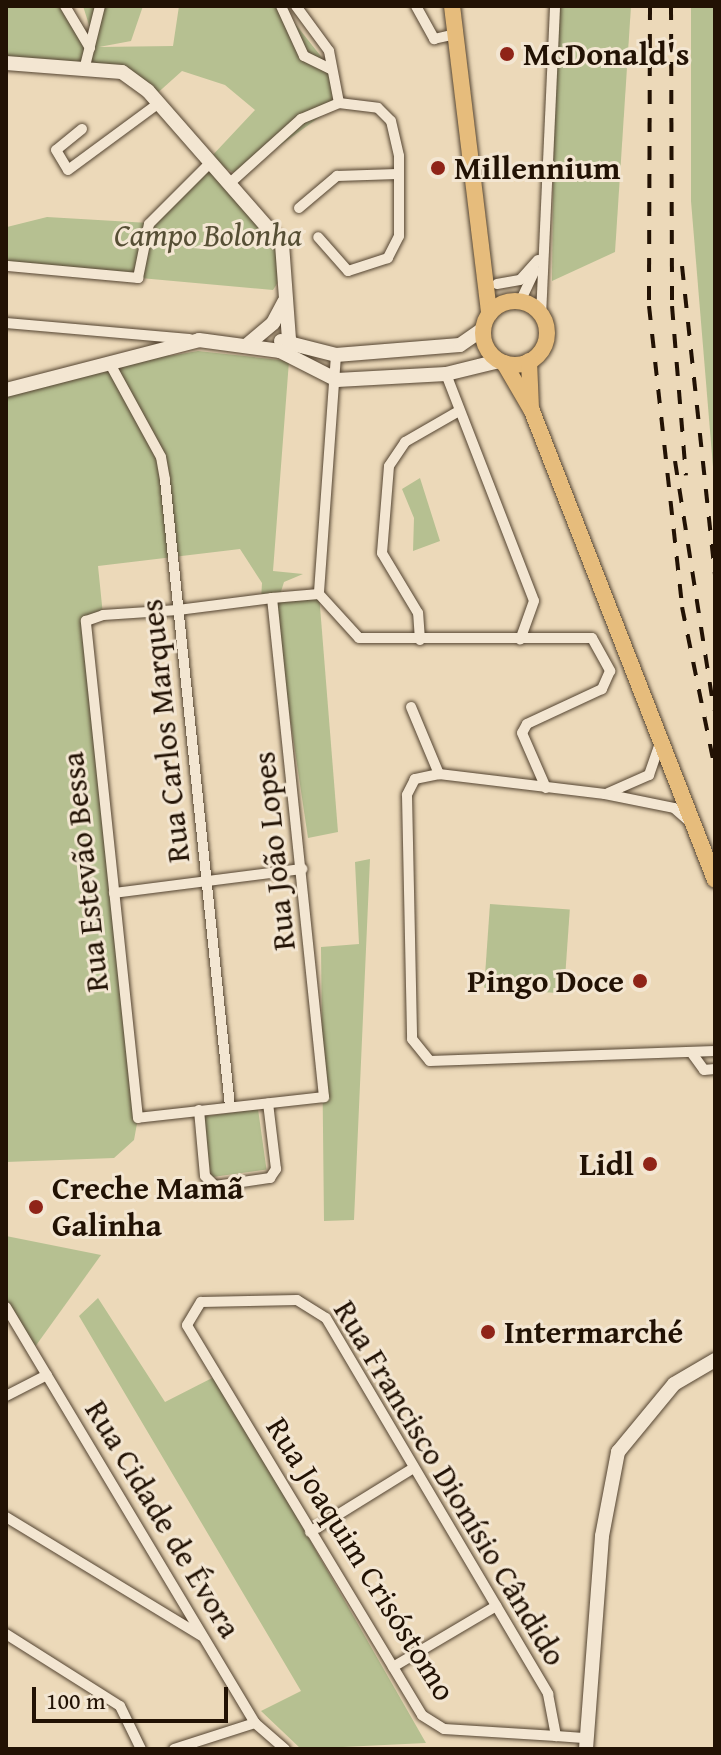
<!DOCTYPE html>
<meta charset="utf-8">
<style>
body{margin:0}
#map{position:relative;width:721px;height:1755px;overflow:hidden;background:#ecd9b9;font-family:"Gentium Book Plus",serif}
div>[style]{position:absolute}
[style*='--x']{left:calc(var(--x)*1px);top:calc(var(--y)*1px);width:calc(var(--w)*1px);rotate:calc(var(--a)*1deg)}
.green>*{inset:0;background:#b6c091;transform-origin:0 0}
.roads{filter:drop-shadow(0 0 2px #544431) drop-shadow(0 0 2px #544431)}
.street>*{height:10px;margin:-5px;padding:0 5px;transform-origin:5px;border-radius:5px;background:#f3e6d2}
.secondary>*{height:14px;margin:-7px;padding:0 7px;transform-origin:7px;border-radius:7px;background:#f3e6d2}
.primary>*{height:16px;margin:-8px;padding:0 8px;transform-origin:8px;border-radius:8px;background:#e6bc7c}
.primary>.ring{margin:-8px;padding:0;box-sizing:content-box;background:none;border:16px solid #e6bc7c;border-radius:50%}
.rail>*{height:4px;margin-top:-2px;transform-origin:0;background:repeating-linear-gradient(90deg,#221204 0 14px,transparent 0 28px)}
.dots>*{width:22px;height:22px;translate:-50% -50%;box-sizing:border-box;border:4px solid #f3e6d2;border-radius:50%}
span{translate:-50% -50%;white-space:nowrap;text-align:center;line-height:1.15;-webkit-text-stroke:6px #f3e6d2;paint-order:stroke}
.poi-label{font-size:32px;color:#221204;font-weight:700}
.left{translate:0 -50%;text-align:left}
.right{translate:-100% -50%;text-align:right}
.park-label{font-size:32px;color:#564f35;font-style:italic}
.street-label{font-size:32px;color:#221204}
.frame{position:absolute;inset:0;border:8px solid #221204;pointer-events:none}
.scale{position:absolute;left:32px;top:1687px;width:196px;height:36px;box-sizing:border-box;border:4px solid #221204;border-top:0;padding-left:10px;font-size:24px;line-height:28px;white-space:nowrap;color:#221204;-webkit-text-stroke:6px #f3e6d2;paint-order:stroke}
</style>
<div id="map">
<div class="green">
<i style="clip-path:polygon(6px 6px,65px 6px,95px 44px,83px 6px,143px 6px,131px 41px,99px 47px,173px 46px,179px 6px,281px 6px,331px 69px,339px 103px,239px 175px,214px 163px,267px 225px,286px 270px,273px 290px,8px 266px,7px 227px,47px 217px,149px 223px,255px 110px,225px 85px,182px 71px,153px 97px,122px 72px,6px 63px)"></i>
<i style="clip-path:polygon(555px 6px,631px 6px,615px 252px,552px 281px)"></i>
<i style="clip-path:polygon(691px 6px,715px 6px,715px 491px,691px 201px)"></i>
<i style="clip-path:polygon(168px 346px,169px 356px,198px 351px,289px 361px,273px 571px,303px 574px,284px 582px,279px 598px,261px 600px,262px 583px,240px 549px,98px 566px,103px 615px,86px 621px,138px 1118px,134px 1140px,114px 1158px,6px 1162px,6px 390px)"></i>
<i style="clip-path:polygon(420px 478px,440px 541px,413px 551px,414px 518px,402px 489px)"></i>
<i style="clip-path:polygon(319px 594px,338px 832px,308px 838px,273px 603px)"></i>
<i style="clip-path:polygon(370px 859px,354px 1220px,324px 1221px,321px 947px,359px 944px,355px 862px)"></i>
<i style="left:490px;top:904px;width:80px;height:84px;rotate:4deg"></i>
<i style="left:258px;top:1109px;width:61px;height:56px;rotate:82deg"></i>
<i style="clip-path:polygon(6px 1236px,101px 1255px,32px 1351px,6px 1310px)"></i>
<i style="clip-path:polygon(98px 1298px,165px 1402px,216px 1376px,426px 1743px,301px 1749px,261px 1711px,301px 1691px,79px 1316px)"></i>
</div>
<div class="roads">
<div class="street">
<i style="--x:65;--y:6;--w:49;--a:59.2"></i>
<i style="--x:281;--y:6;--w:55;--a:65.3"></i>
<i style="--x:304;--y:56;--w:30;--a:26"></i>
<i style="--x:296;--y:6;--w:56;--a:53.7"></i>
<i style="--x:329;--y:51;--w:53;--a:79.1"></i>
<i style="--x:416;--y:6;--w:38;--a:61"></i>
<i style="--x:434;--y:39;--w:23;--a:-13"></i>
<i style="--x:85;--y:66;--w:62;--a:-76"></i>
<i style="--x:82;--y:129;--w:33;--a:141"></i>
<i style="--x:56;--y:150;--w:23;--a:59"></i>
<i style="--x:68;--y:170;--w:113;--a:-36.4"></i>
<i style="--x:230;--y:183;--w:96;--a:-42"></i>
<i style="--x:301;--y:119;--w:41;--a:-22.8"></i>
<i style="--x:339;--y:103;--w:39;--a:7"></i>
<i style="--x:378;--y:108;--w:18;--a:45"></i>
<i style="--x:391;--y:121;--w:36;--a:77"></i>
<i style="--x:399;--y:156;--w:80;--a:90"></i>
<i style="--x:399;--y:236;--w:25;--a:117"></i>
<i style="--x:388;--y:258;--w:42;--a:162"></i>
<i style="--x:348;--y:271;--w:45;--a:-131.4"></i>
<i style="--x:299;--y:208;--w:50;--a:-40.1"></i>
<i style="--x:337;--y:176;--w:60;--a:-1.9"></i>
<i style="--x:8;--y:266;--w:131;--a:5.3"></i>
<i style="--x:138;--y:278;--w:55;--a:-78.5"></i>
<i style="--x:149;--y:224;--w:88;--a:-45"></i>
<i style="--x:497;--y:284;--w:23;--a:-10"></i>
<i style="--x:520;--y:280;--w:27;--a:-48"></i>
<i style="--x:520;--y:302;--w:35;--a:-65"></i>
<i style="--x:541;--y:316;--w:310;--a:-87.4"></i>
<i style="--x:6;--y:323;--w:184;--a:5"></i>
<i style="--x:336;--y:355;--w:240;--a:94.1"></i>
<i style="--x:319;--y:594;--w:59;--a:47.7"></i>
<i style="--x:359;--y:638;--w:233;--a:0"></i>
<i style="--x:592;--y:638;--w:38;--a:61"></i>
<i style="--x:610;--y:671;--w:20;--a:114"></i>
<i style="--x:602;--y:689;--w:83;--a:155"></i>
<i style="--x:527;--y:724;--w:10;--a:119"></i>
<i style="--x:522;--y:733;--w:60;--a:66.4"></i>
<i style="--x:109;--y:362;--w:108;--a:61.3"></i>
<i style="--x:161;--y:457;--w:23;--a:80"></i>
<i style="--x:165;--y:480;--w:630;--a:84.08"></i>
<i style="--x:446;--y:374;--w:243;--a:68.8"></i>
<i style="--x:534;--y:601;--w:41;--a:109.7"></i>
<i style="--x:272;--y:598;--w:502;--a:84.05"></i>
<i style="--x:324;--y:1097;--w:187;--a:173.6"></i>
<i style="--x:138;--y:1118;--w:500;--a:-96"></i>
<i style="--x:86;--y:621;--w:18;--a:-19"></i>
<i style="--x:103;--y:615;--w:75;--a:-3.8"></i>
<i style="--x:178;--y:610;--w:95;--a:-7.3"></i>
<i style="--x:272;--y:598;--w:47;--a:-4.9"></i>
<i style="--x:420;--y:640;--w:27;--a:-94"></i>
<i style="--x:418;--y:613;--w:70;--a:-121"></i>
<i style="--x:382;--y:553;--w:87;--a:-85.4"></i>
<i style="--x:389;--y:466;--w:29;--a:-56"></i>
<i style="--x:405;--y:442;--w:62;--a:-29.9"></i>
<i style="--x:411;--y:707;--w:73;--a:67.3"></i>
<i style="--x:439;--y:774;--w:167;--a:6.9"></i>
<i style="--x:605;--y:794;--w:70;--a:11.5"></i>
<i style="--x:674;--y:808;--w:20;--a:41"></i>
<i style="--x:439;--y:774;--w:25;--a:168"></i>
<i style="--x:415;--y:779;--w:18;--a:117"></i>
<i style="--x:407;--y:795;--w:244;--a:88.8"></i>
<i style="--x:412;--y:1039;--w:28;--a:51"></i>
<i style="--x:430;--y:1061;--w:285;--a:-2"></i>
<i style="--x:608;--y:793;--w:45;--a:-23.7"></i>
<i style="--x:649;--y:775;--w:34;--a:-71"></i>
<i style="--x:114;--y:893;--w:190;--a:-7.3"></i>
<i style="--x:691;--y:1052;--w:22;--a:54"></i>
<i style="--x:704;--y:1070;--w:11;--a:-5"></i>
<i style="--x:199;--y:1110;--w:66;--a:84.8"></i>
<i style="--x:205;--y:1176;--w:14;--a:45"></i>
<i style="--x:215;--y:1186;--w:56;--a:-8.3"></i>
<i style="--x:270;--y:1178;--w:11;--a:-56"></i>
<i style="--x:276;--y:1169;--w:66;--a:-96.9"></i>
<i style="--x:6;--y:1307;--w:485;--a:59.1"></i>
<i style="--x:255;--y:1723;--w:40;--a:41"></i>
<i style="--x:6;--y:1396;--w:46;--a:-27.1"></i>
<i style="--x:6;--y:1517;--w:229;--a:31.3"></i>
<i style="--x:310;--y:1532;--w:120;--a:-31.7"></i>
<i style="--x:6;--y:1634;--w:135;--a:32.3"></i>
<i style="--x:120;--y:1706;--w:48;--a:64"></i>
<i style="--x:393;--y:1667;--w:120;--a:-30.6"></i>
<i style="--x:556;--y:1736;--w:112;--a:-176.4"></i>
<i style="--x:444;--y:1729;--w:26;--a:-148"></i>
<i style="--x:422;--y:1715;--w:455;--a:-121.1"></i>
<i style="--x:187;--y:1325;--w:27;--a:-59"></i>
<i style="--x:201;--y:1302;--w:96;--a:-1.2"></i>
<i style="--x:297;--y:1300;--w:34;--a:32"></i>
<i style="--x:326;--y:1318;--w:437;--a:59.4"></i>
<i style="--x:548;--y:1694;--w:43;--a:79.2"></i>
<i style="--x:556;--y:1736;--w:31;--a:4"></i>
<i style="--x:174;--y:1749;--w:85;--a:-17.8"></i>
</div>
<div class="secondary">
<i style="--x:6;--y:63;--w:116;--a:4.4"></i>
<i style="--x:122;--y:72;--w:32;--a:36"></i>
<i style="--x:148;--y:91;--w:203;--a:48.8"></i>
<i style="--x:282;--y:244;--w:96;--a:85.8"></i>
<i style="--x:289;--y:340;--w:14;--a:129"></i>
<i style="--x:281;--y:341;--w:57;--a:14.3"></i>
<i style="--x:336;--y:355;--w:124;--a:-4.6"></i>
<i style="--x:460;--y:345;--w:28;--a:-35"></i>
<i style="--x:247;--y:345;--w:34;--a:-40"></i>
<i style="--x:273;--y:323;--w:24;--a:-62"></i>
<i style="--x:6;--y:390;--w:199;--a:-14.5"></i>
<i style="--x:199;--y:340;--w:82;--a:7.7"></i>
<i style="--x:280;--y:351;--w:64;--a:27"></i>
<i style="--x:337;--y:380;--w:109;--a:-3.2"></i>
<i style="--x:446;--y:374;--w:55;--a:-13.8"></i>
<i style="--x:586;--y:1749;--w:214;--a:-85.7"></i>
<i style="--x:602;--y:1536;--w:86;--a:-79.2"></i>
<i style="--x:618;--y:1452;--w:88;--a:-50.5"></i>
<i style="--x:674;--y:1384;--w:48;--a:-30.3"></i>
</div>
<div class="primary">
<i style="--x:452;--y:6;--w:310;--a:83.1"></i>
<i class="ring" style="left:483px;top:301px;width:48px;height:48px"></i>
<i style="--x:529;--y:361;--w:48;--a:87.6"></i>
<i style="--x:504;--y:363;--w:56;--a:59.7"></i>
<i style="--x:532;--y:411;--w:503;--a:68.68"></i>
</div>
</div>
<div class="rail">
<i style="--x:650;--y:6;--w:300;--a:90.2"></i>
<i style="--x:649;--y:306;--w:303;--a:83.7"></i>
<i style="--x:682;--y:607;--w:165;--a:78.5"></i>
<i style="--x:671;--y:6;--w:300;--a:89.8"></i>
<i style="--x:672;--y:306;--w:170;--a:85.3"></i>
<i style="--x:682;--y:266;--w:310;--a:83.9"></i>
<i style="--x:675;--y:461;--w:252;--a:81.1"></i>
</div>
<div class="dots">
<i style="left:507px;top:54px;background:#8f2418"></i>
<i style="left:438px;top:168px;background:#8f2418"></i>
<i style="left:640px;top:981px;background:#8f2418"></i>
<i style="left:650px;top:1164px;background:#8f2418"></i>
<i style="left:36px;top:1207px;background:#8f2418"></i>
<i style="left:488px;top:1332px;background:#8f2418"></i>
</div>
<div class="poi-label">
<span class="left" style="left:523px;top:54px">McDonald's</span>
<span class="left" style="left:454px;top:168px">Millennium</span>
<span class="right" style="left:624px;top:981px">Pingo Doce</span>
<span class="right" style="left:634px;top:1164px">Lidl</span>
<span class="left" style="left:52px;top:1207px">Creche Mamã<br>Galinha</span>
<span class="left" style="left:504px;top:1332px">Intermarché</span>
</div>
<div class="park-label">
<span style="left:208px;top:235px">Campo Bolonha</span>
</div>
<div class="street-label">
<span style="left:165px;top:731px;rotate:-96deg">Rua Carlos Marques</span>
<span style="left:274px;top:851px;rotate:-96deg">Rua João Lopes</span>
<span style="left:85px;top:872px;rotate:-96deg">Rua Estevão Bessa</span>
<span style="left:450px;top:1483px;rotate:59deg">Rua Francisco Dionísio Cândido</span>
<span style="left:163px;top:1519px;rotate:59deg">Rua Cidade de Évora</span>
<span style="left:361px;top:1559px;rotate:58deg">Rua Joaquim Crisóstomo</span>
</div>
<div class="frame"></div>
<div class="scale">100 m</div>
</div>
